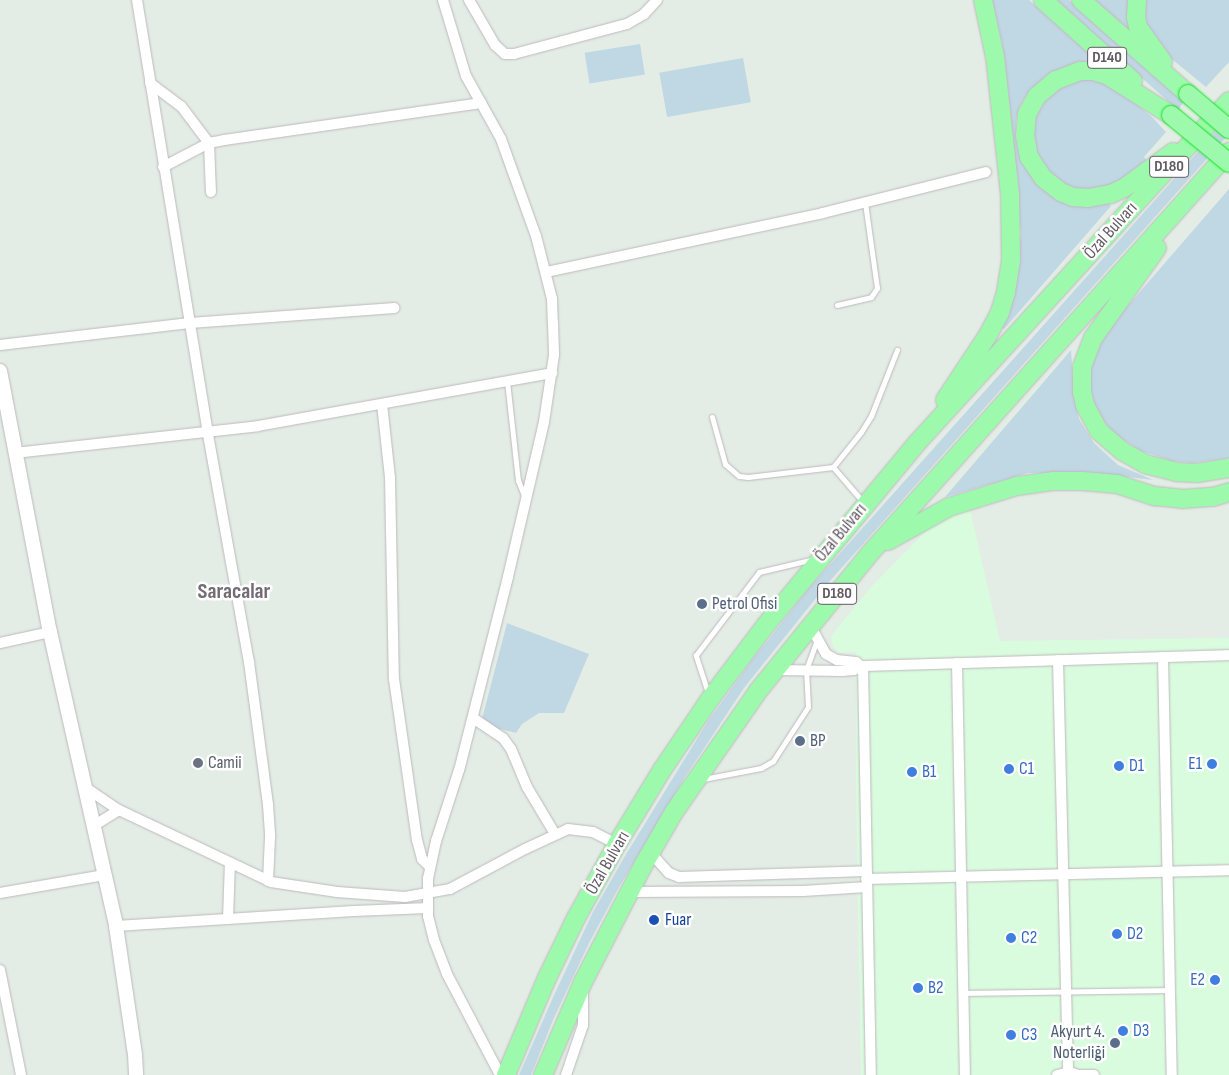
<!DOCTYPE html>
<meta charset="utf-8">
<style>
body{margin:0}
#map{position:relative;width:1229px;height:1075px;overflow:hidden;background:#e3ede5;font-family:"Sofia Sans Condensed",sans-serif}
div>[style]{position:absolute}
[style*='--x']{left:calc(var(--x)*1px);top:calc(var(--y)*1px);width:calc(var(--w)*1px);rotate:calc(var(--a)*1deg)}
.commercial>*{inset:0;background:#d9fcde}
.green>*{inset:0;background:#c0d7e4;transform-origin:0 0}
.roads{filter:drop-shadow(0 0 1px #bfb8be) drop-shadow(0 0 1px #bfb8be)}
.service>*{height:5px;margin:-2.5px;padding:0 2.5px;transform-origin:2.5px;border-radius:2.5px;background:#fff}
.minor>*{height:10px;margin:-5px;padding:0 5px;transform-origin:5px;border-radius:5px;background:#fff}
.tertiary>*{height:14px;margin:-7px;padding:0 7px;transform-origin:7px;border-radius:7px;background:#fff}
.trunk>*{height:18px;margin:-9px;padding:0 9px;transform-origin:9px;border-radius:9px;background:#9dfaac}
.bridges{filter:drop-shadow(0 0 1px #0be618) drop-shadow(0 0 1px #0be618)}
.trunk-bridge>*{height:18px;margin:-9px;padding:0 9px;transform-origin:9px;border-radius:9px;background:#9dfaac}
.dots>*{width:14px;height:14px;translate:-50% -50%;box-sizing:border-box;border:2px solid #fff;border-radius:50%}
span{translate:-50% -50%;white-space:nowrap;text-align:center;line-height:1.15;-webkit-text-stroke:5px #fff;paint-order:stroke}
.shield-label span{padding:1px 4px;background:#fff;border:1px solid;border-radius:4px;-webkit-text-stroke-width:0}
.shield-label{font-size:16px;color:#635b63;font-weight:700}
.street-label{font-size:18px;color:#635b63}
.service-label{font-size:18px;color:#4e5e75}
.left{translate:0 -50%;text-align:left}
.right{translate:-100% -50%;text-align:right}
.worship-label{font-size:18px;color:#5b616d}
.shop-label{font-size:18px;color:#366cbe}
.transit-label{font-size:18px;color:#164399}
.district-label{font-size:22px;color:#746c75;font-weight:700}
</style>
<div id="map">
<div class="commercial">
<i style="clip-path:polygon(969px 505px,1000px 641px,1229px 638px,1229px 1075px,861px 1075px,856px 792px,856px 652px,839px 653px,833px 647px,831px 636px,873px 585px,932px 525px)"></i>
</div>
<div class="green">
<i style="clip-path:polygon(991px 0,1029px 0,1101px 64px,1059px 70px,1046px 76px,1027px 94px,1020px 106px,1016px 120px,1016px 133px,1017px 145px,1030px 174px,1108px 202px,1111px 206px,1004px 329px,1001px 328px,1017px 276px,1021px 233px,1002px 43px)"></i>
<i style="clip-path:polygon(1054px 0,1069px 0,1184px 101px,1178px 110px)"></i>
<i style="clip-path:polygon(1091px 0,1128px 0,1130px 33px)"></i>
<i style="clip-path:polygon(1145px 0,1229px 0,1229px 62px,1206px 87px,1168px 56px,1147px 26px,1144px 13px)"></i>
<i style="left:640px;top:44px;width:31px;height:56px;rotate:81deg"></i>
<i style="left:743px;top:58px;width:45px;height:85px;rotate:80deg"></i>
<i style="clip-path:polygon(1074px 79px,1095px 79px,1115px 87px,1151px 116px,1166px 132px,1144px 157px,1146px 160px,1119px 184px,1096px 191px,1075px 188px,1055px 180px,1033px 151px,1034px 114px,1047px 94px)"></i>
<i style="clip-path:polygon(1229px 117px,1229px 134px,829px 582px,744px 688px,685px 777px,618px 889px,589px 943px,553px 1020px,531px 1075px,519px 1075px,555px 993px,593px 912px,625px 856px,708px 721px,752px 660px,810px 587px)"></i>
<i style="clip-path:polygon(1229px 189px,1229px 458px,1193px 463px,1172px 461px,1141px 451px,1113px 433px,1096px 410px,1089px 382px,1092px 359px,1099px 339px)"></i>
<i style="clip-path:polygon(1071px 350px,1074px 395px,1079px 419px,1094px 443px,1118px 465px,1153px 480px,1088px 472px,1028px 473px,945px 497px)"></i>
<i style="clip-path:polygon(507px 623px,589px 654px,564px 713px,539px 713px,522px 724px,516px 733px,499px 729px,482px 719px)"></i>
</div>
<div class="roads">
<div class="service">
<i style="--x:837;--y:305;--w:35;--a:-13"></i>
<i style="--x:871;--y:297;--w:11;--a:-56"></i>
<i style="--x:877;--y:288;--w:86;--a:-98"></i>
<i style="--x:507;--y:381;--w:100;--a:83.7"></i>
<i style="--x:518;--y:480;--w:17;--a:69"></i>
<i style="--x:712;--y:417;--w:49;--a:74.5"></i>
<i style="--x:725;--y:464;--w:18;--a:41"></i>
<i style="--x:739;--y:476;--w:9;--a:6"></i>
<i style="--x:748;--y:477;--w:86;--a:-6.7"></i>
<i style="--x:864;--y:503;--w:48;--a:-130.7"></i>
<i style="--x:833;--y:467;--w:45;--a:-51.3"></i>
<i style="--x:861;--y:432;--w:19;--a:-58"></i>
<i style="--x:871;--y:416;--w:71;--a:-68.5"></i>
<i style="--x:708;--y:693;--w:40;--a:-108"></i>
<i style="--x:696;--y:655;--w:104;--a:-52.8"></i>
<i style="--x:759;--y:572;--w:57;--a:-13.3"></i>
<i style="--x:703;--y:779;--w:59;--a:-10.7"></i>
<i style="--x:761;--y:768;--w:14;--a:-30"></i>
<i style="--x:773;--y:761;--w:64;--a:-57.1"></i>
<i style="--x:808;--y:707;--w:37;--a:-93"></i>
<i style="--x:806;--y:670;--w:32;--a:-70"></i>
<i style="--x:963;--y:993;--w:207;--a:-0.8"></i>
</div>
<div class="minor">
<i style="--x:137;--y:0;--w:435;--a:80.7"></i>
<i style="--x:207;--y:429;--w:237;--a:79.8"></i>
<i style="--x:249;--y:662;--w:144;--a:82.4"></i>
<i style="--x:268;--y:805;--w:32;--a:86"></i>
<i style="--x:270;--y:837;--w:44;--a:92.6"></i>
<i style="--x:443;--y:0;--w:79;--a:73.2"></i>
<i style="--x:466;--y:76;--w:72;--a:60.9"></i>
<i style="--x:501;--y:139;--w:103;--a:70.2"></i>
<i style="--x:536;--y:236;--w:65;--a:75.7"></i>
<i style="--x:552;--y:299;--w:25;--a:88"></i>
<i style="--x:553;--y:324;--w:31;--a:88"></i>
<i style="--x:554;--y:355;--w:68;--a:98.5"></i>
<i style="--x:544;--y:422;--w:159;--a:103.1"></i>
<i style="--x:508;--y:577;--w:199;--a:104.2"></i>
<i style="--x:459;--y:770;--w:75;--a:107.9"></i>
<i style="--x:436;--y:841;--w:38;--a:102"></i>
<i style="--x:428;--y:878;--w:38;--a:90"></i>
<i style="--x:428;--y:916;--w:25;--a:76"></i>
<i style="--x:434;--y:940;--w:36;--a:69"></i>
<i style="--x:447;--y:974;--w:114;--a:62.3"></i>
<i style="--x:469;--y:0;--w:52;--a:60"></i>
<i style="--x:495;--y:45;--w:13;--a:42"></i>
<i style="--x:505;--y:54;--w:9;--a:0"></i>
<i style="--x:514;--y:54;--w:117;--a:-14.9"></i>
<i style="--x:627;--y:24;--w:20;--a:-30"></i>
<i style="--x:644;--y:14;--w:19;--a:-47"></i>
<i style="--x:150;--y:83;--w:39;--a:37"></i>
<i style="--x:181;--y:106;--w:46;--a:52.9"></i>
<i style="--x:209;--y:143;--w:49;--a:87.7"></i>
<i style="--x:163;--y:167;--w:52;--a:-27.6"></i>
<i style="--x:209;--y:143;--w:15;--a:-11"></i>
<i style="--x:224;--y:140;--w:260;--a:-8.2"></i>
<i style="--x:546;--y:272;--w:283;--a:-12"></i>
<i style="--x:823;--y:213;--w:168;--a:-14.1"></i>
<i style="--x:0;--y:345;--w:191;--a:-6.6"></i>
<i style="--x:190;--y:323;--w:205;--a:-4.2"></i>
<i style="--x:382;--y:404;--w:74;--a:83.8"></i>
<i style="--x:390;--y:478;--w:201;--a:88.9"></i>
<i style="--x:394;--y:679;--w:163;--a:81.9"></i>
<i style="--x:417;--y:840;--w:20;--a:75"></i>
<i style="--x:422;--y:859;--w:11;--a:45"></i>
<i style="--x:15;--y:453;--w:244;--a:-6.3"></i>
<i style="--x:258;--y:426;--w:299;--a:-10.2"></i>
<i style="--x:811;--y:627;--w:31;--a:61"></i>
<i style="--x:826;--y:654;--w:13;--a:29"></i>
<i style="--x:837;--y:660;--w:19;--a:6"></i>
<i style="--x:856;--y:662;--w:6;--a:39"></i>
<i style="--x:0;--y:643;--w:51;--a:-12.4"></i>
<i style="--x:1163;--y:657;--w:418;--a:88.8"></i>
<i style="--x:1058;--y:660;--w:412;--a:88.6"></i>
<i style="--x:957;--y:663;--w:412;--a:88.9"></i>
<i style="--x:863;--y:666;--w:409;--a:88.9"></i>
<i style="--x:776;--y:670;--w:66;--a:0.9"></i>
<i style="--x:842;--y:671;--w:12;--a:-5"></i>
<i style="--x:854;--y:670;--w:8;--a:-30"></i>
<i style="--x:861;--y:666;--w:368;--a:-1.7"></i>
<i style="--x:473;--y:718;--w:36;--a:34"></i>
<i style="--x:503;--y:738;--w:14;--a:54"></i>
<i style="--x:511;--y:749;--w:41;--a:67.2"></i>
<i style="--x:527;--y:787;--w:55;--a:59.2"></i>
<i style="--x:86;--y:788;--w:40;--a:34"></i>
<i style="--x:119;--y:810;--w:28;--a:148"></i>
<i style="--x:119;--y:810;--w:168;--a:25.3"></i>
<i style="--x:271;--y:882;--w:67;--a:8.6"></i>
<i style="--x:337;--y:892;--w:68;--a:4.2"></i>
<i style="--x:405;--y:897;--w:46;--a:-10.1"></i>
<i style="--x:450;--y:889;--w:85;--a:-28.1"></i>
<i style="--x:525;--y:849;--w:47;--a:-24.9"></i>
<i style="--x:568;--y:829;--w:25;--a:7"></i>
<i style="--x:593;--y:832;--w:27;--a:27"></i>
<i style="--x:650;--y:852;--w:28;--a:48"></i>
<i style="--x:669;--y:873;--w:11;--a:22"></i>
<i style="--x:679;--y:877;--w:187;--a:-1.8"></i>
<i style="--x:866;--y:879;--w:363;--a:-1.4"></i>
<i style="--x:629;--y:892;--w:174;--a:-0.3"></i>
<i style="--x:803;--y:891;--w:64;--a:-3.6"></i>
<i style="--x:0;--y:893;--w:106;--a:-9.8"></i>
<i style="--x:228;--y:919;--w:56;--a:-88"></i>
<i style="--x:116;--y:926;--w:238;--a:-3.6"></i>
<i style="--x:354;--y:911;--w:74;--a:-2.3"></i>
<i style="--x:0;--y:970;--w:107;--a:78.7"></i>
<i style="--x:566;--y:1075;--w:53;--a:-71.2"></i>
<i style="--x:583;--y:1025;--w:36;--a:-90"></i>
<i style="--x:1057;--y:1075;--w:13;--a:-13"></i>
<i style="--x:1070;--y:1072;--w:9;--a:21"></i>
<i style="--x:1079;--y:1075;--w:15;--a:0"></i>
</div>
<div class="tertiary">
<i style="--x:0;--y:371;--w:266;--a:79.2"></i>
<i style="--x:50;--y:632;--w:301;--a:77.3"></i>
<i style="--x:116;--y:926;--w:129;--a:81.6"></i>
<i style="--x:135;--y:1054;--w:21;--a:87"></i>
</div>
<div class="trunk">
<i style="--x:1043;--y:0;--w:121;--a:42"></i>
<i style="--x:1081;--y:0;--w:142;--a:41.3"></i>
<i style="--x:1137;--y:0;--w:17;--a:93"></i>
<i style="--x:1136;--y:17;--w:10;--a:79"></i>
<i style="--x:1138;--y:27;--w:43;--a:54.5"></i>
<i style="--x:1171;--y:115;--w:75;--a:-148"></i>
<i style="--x:1107;--y:75;--w:15;--a:-164"></i>
<i style="--x:1093;--y:71;--w:13;--a:180"></i>
<i style="--x:1080;--y:71;--w:26;--a:159"></i>
<i style="--x:1056;--y:80;--w:25;--a:140"></i>
<i style="--x:1037;--y:96;--w:21;--a:119"></i>
<i style="--x:1027;--y:114;--w:21;--a:95"></i>
<i style="--x:1025;--y:135;--w:22;--a:80"></i>
<i style="--x:1029;--y:157;--w:25;--a:56"></i>
<i style="--x:1043;--y:178;--w:23;--a:38"></i>
<i style="--x:1061;--y:192;--w:13;--a:23"></i>
<i style="--x:1073;--y:197;--w:15;--a:4"></i>
<i style="--x:1088;--y:198;--w:23;--a:-10"></i>
<i style="--x:1111;--y:194;--w:14;--a:-25"></i>
<i style="--x:1124;--y:188;--w:61;--a:-36.3"></i>
<i style="--x:1157;--y:248;--w:110;--a:125.4"></i>
<i style="--x:1093;--y:338;--w:31;--a:111"></i>
<i style="--x:1082;--y:367;--w:25;--a:90"></i>
<i style="--x:1082;--y:392;--w:13;--a:77"></i>
<i style="--x:1085;--y:405;--w:30;--a:62"></i>
<i style="--x:1099;--y:431;--w:30;--a:41"></i>
<i style="--x:1122;--y:451;--w:26;--a:29"></i>
<i style="--x:1145;--y:464;--w:32;--a:14"></i>
<i style="--x:1176;--y:472;--w:21;--a:3"></i>
<i style="--x:1197;--y:473;--w:32;--a:-9"></i>
<i style="--x:945;--y:400;--w:78;--a:-56.5"></i>
<i style="--x:988;--y:335;--w:26;--a:-62"></i>
<i style="--x:1000;--y:312;--w:21;--a:-73"></i>
<i style="--x:1006;--y:292;--w:30;--a:-81"></i>
<i style="--x:1011;--y:262;--w:68;--a:-90.8"></i>
<i style="--x:1010;--y:194;--w:138;--a:-96.2"></i>
<i style="--x:995;--y:57;--w:58;--a:-101.9"></i>
<i style="--x:888;--y:541;--w:70;--a:-29.1"></i>
<i style="--x:949;--y:507;--w:71;--a:-17.2"></i>
<i style="--x:1017;--y:486;--w:37;--a:-8"></i>
<i style="--x:1054;--y:481;--w:28;--a:0"></i>
<i style="--x:1082;--y:481;--w:35;--a:5"></i>
<i style="--x:1117;--y:484;--w:40;--a:18"></i>
<i style="--x:1155;--y:496;--w:27;--a:6"></i>
<i style="--x:1182;--y:499;--w:31;--a:-4"></i>
<i style="--x:1213;--y:497;--w:17;--a:-17"></i>
<i style="--x:506;--y:1075;--w:105;--a:-67.1"></i>
<i style="--x:547;--y:978;--w:67;--a:-64.2"></i>
<i style="--x:576;--y:918;--w:85;--a:-61"></i>
<i style="--x:617;--y:844;--w:87;--a:-58.7"></i>
<i style="--x:662;--y:770;--w:86;--a:-55.9"></i>
<i style="--x:710;--y:699;--w:91;--a:-53"></i>
<i style="--x:765;--y:626;--w:236;--a:-50.3"></i>
<i style="--x:916;--y:444;--w:464;--a:-47.6"></i>
<i style="--x:543;--y:1075;--w:101;--a:-66.7"></i>
<i style="--x:583;--y:982;--w:133;--a:-62.7"></i>
<i style="--x:644;--y:864;--w:60;--a:-60"></i>
<i style="--x:674;--y:812;--w:147;--a:-55.2"></i>
<i style="--x:758;--y:691;--w:179;--a:-50.9"></i>
<i style="--x:871;--y:552;--w:537;--a:-48.17"></i>
</div>
</div>
<div class="bridges">
<div class="trunk-bridge">
<i style="--x:1188;--y:94;--w:54;--a:40.5"></i>
<i style="--x:1171;--y:115;--w:75;--a:39.6"></i>
</div>
</div>
<div class="dots">
<i style="left:702px;top:604px;background:#5c6f8a"></i>
<i style="left:800px;top:741px;background:#5c6f8a"></i>
<i style="left:198px;top:763px;background:#6b7280"></i>
<i style="left:1212px;top:764px;background:#3f7fe0"></i>
<i style="left:1119px;top:766px;background:#3f7fe0"></i>
<i style="left:1009px;top:769px;background:#3f7fe0"></i>
<i style="left:912px;top:772px;background:#3f7fe0"></i>
<i style="left:654px;top:920px;background:#1a4fb4"></i>
<i style="left:1117px;top:934px;background:#3f7fe0"></i>
<i style="left:1011px;top:938px;background:#3f7fe0"></i>
<i style="left:1215px;top:980px;background:#3f7fe0"></i>
<i style="left:918px;top:988px;background:#3f7fe0"></i>
<i style="left:1123px;top:1031px;background:#3f7fe0"></i>
<i style="left:1011px;top:1035px;background:#3f7fe0"></i>
<i style="left:1115px;top:1043px;background:#5c6f8a"></i>
</div>
<div class="shield-label">
<span style="left:1107px;top:58px">D140</span>
<span style="left:1169px;top:167px">D180</span>
<span style="left:837px;top:594px">D180</span>
</div>
<div class="street-label">
<span style="left:1111px;top:231px;rotate:-48deg">Özal Bulvarı</span>
<span style="left:841px;top:533px;rotate:-50deg">Özal Bulvarı</span>
<span style="left:608px;top:863px;rotate:-60deg">Özal Bulvarı</span>
</div>
<div class="service-label">
<span class="left" style="left:712px;top:604px">Petrol Ofisi</span>
<span class="left" style="left:810px;top:741px">BP</span>
<span class="right" style="left:1105px;top:1043px">Akyurt 4.<br>Noterliği</span>
</div>
<div class="worship-label">
<span class="left" style="left:208px;top:763px">Camii</span>
</div>
<div class="shop-label">
<span class="right" style="left:1202px;top:764px">E1</span>
<span class="left" style="left:1129px;top:766px">D1</span>
<span class="left" style="left:1019px;top:769px">C1</span>
<span class="left" style="left:922px;top:772px">B1</span>
<span class="left" style="left:1127px;top:934px">D2</span>
<span class="left" style="left:1021px;top:938px">C2</span>
<span class="right" style="left:1205px;top:980px">E2</span>
<span class="left" style="left:928px;top:988px">B2</span>
<span class="left" style="left:1133px;top:1031px">D3</span>
<span class="left" style="left:1021px;top:1035px">C3</span>
</div>
<div class="transit-label">
<span class="left" style="left:665px;top:920px">Fuar</span>
</div>
<div class="district-label">
<span style="left:234px;top:592px">Saracalar</span>
</div>
</div>
